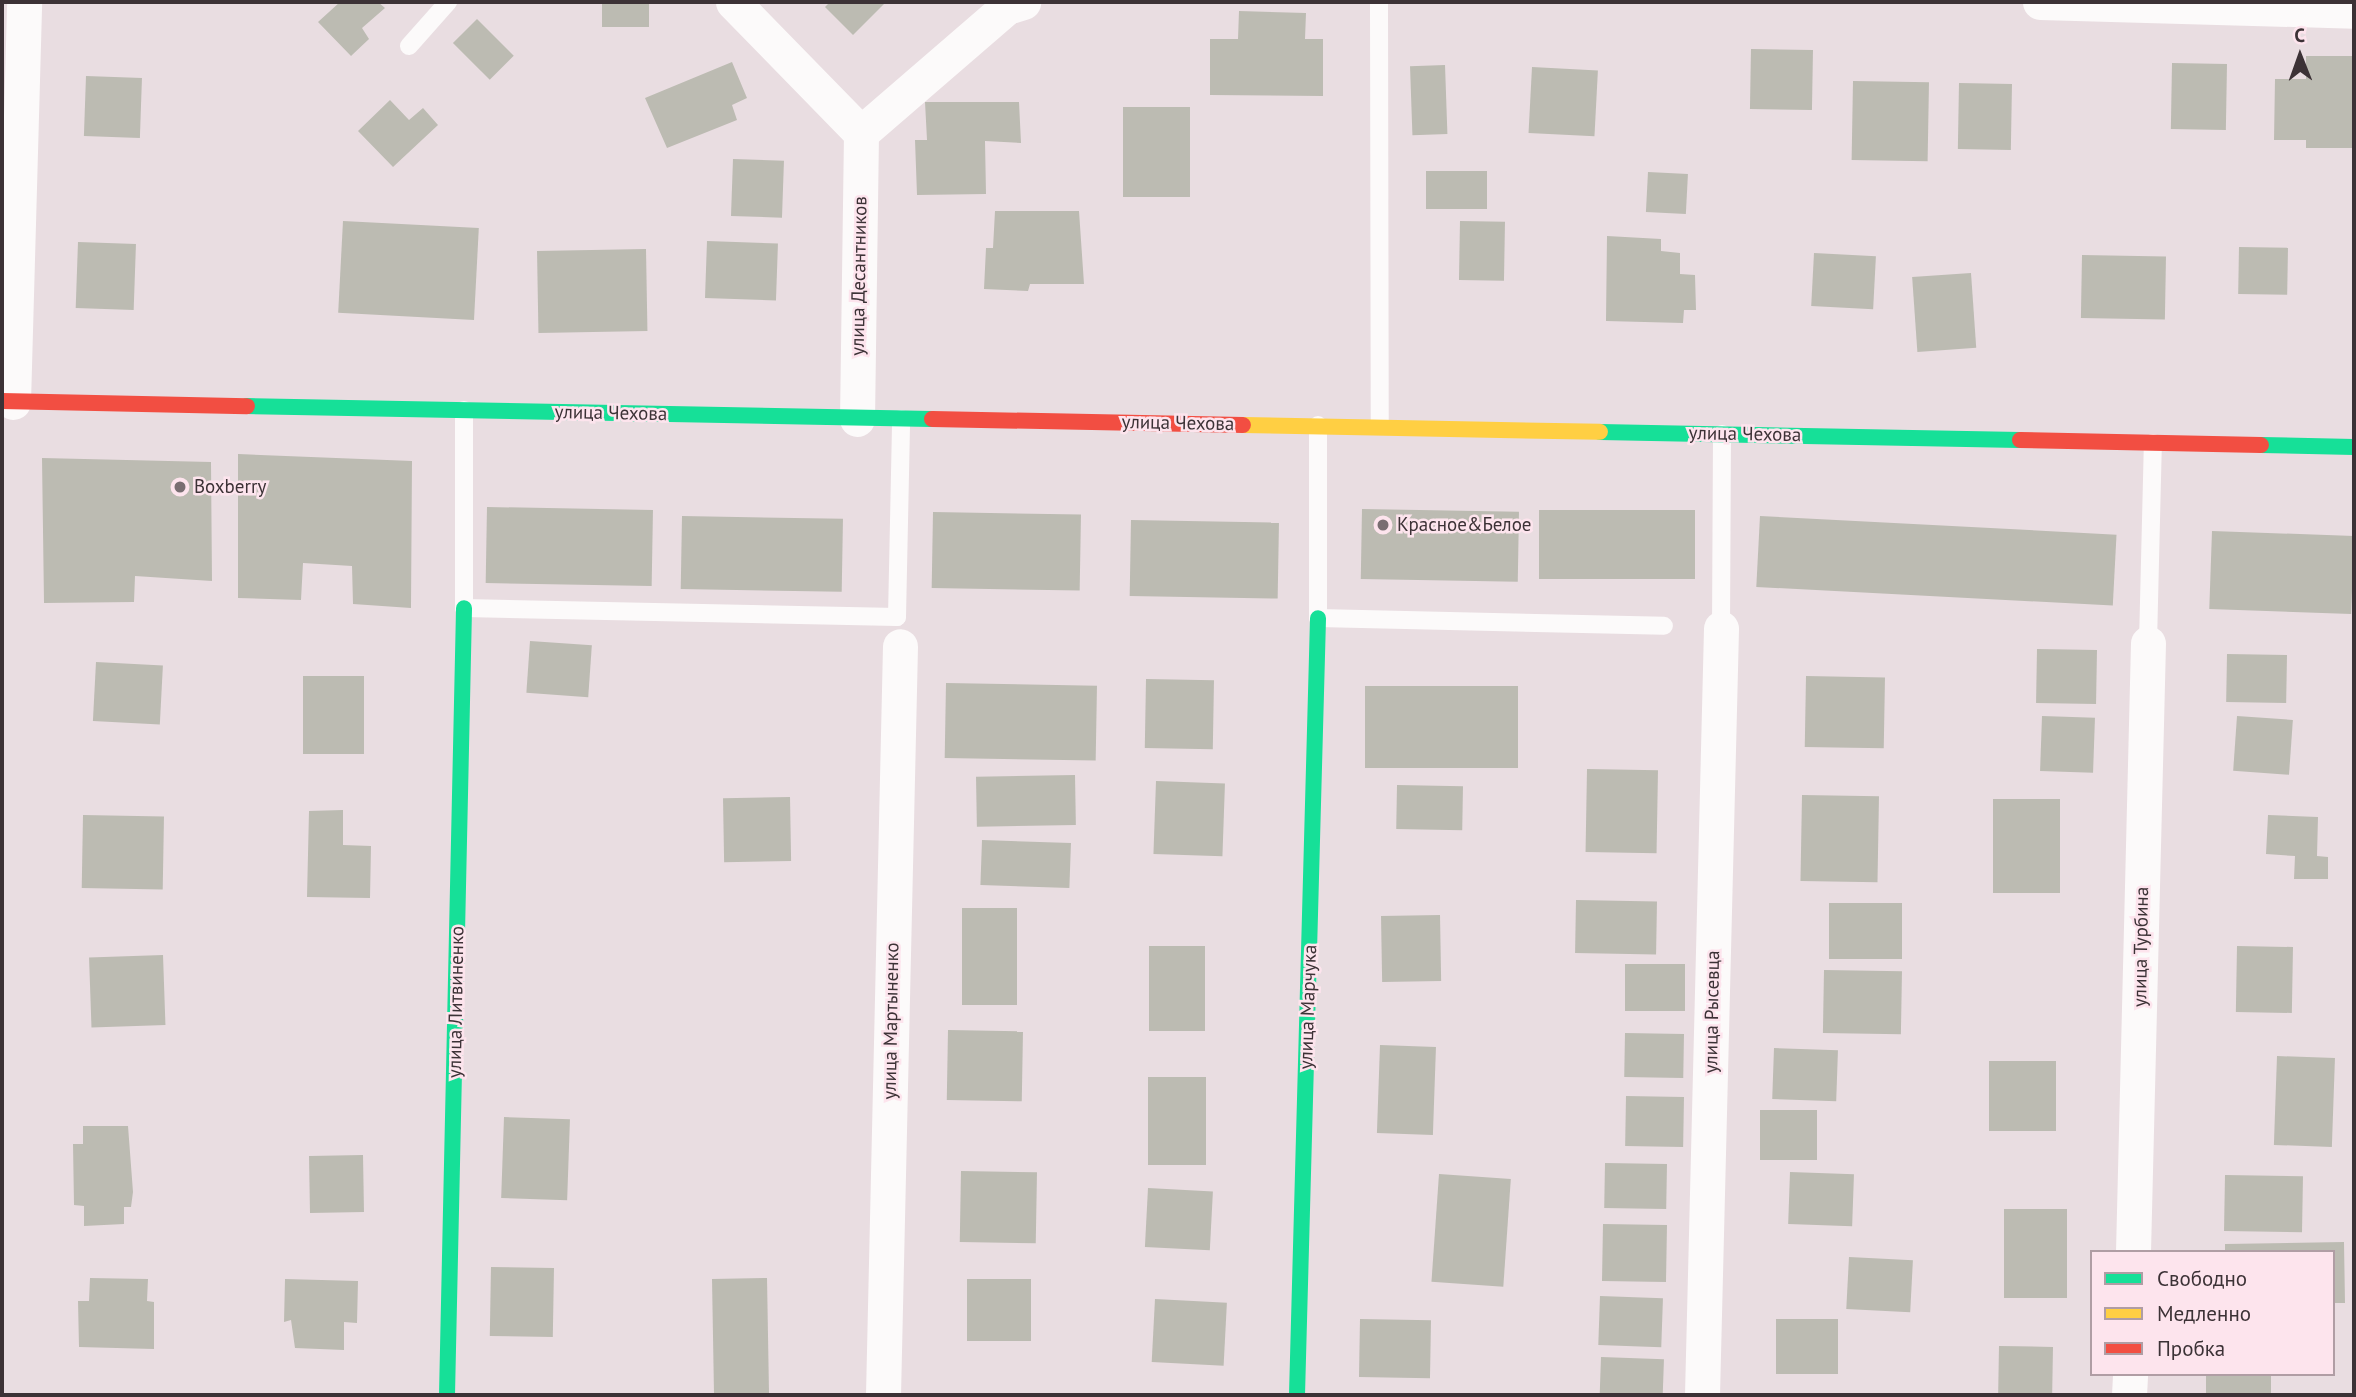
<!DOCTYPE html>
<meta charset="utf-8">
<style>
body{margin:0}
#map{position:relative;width:2356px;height:1397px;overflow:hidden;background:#e9dde1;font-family:"PT Sans",sans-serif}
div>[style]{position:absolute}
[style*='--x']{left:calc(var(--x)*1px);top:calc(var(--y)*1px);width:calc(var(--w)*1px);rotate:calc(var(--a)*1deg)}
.building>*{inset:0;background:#bcbbb2;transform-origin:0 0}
.lane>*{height:18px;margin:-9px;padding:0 9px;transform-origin:9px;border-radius:9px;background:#fcfafa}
.street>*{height:35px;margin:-17.5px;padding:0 17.5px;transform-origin:17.5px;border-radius:17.5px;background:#fcfafa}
.fast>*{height:16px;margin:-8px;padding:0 8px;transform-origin:8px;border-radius:8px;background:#16e098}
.slow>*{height:16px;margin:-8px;padding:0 8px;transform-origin:8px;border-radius:8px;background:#ffcf43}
.jam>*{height:16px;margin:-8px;padding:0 8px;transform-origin:8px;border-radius:8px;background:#f24e42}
.dots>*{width:19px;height:19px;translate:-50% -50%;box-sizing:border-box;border:4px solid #fde4ed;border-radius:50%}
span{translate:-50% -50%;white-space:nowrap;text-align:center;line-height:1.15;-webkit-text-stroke:5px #fde4ed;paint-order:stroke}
.street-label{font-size:19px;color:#3c3236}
.poi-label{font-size:19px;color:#3c3236}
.left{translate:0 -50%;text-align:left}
.frame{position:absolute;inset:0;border:4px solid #3c3236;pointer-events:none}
.legend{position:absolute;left:2090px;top:1250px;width:245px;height:126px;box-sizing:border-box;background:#fde4ed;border:2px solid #b09da4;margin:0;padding:9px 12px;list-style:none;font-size:21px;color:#3c3236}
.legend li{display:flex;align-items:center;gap:14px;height:35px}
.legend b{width:35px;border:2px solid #b09da4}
.north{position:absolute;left:2265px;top:21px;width:70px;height:70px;-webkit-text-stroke:5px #fde4ed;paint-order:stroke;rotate:359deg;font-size:19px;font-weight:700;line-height:28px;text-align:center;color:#3c3236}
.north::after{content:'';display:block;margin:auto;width:24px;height:32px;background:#3c3236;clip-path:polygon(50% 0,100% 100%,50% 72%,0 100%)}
</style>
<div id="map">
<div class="building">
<i style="clip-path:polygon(340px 2px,378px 2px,385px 8px,362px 28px,369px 39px,351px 56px,318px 22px)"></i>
<i style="left:602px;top:2px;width:47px;height:25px"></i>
<i style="clip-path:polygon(830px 2px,886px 2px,853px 35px,825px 7px)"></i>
<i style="clip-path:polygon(1239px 11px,1306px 13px,1305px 39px,1323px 39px,1323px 96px,1210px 95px,1210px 39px,1238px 39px)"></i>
<i style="left:477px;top:19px;width:52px;height:34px;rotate:45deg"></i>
<i style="left:1751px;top:49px;width:62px;height:60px;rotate:1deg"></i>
<i style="clip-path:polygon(2306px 56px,2354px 56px,2354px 148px,2306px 148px,2306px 140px,2274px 140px,2275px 79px,2306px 79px)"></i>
<i style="clip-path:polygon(732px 62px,747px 98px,732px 105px,737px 120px,667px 148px,645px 98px)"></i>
<i style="left:2227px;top:64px;width:66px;height:55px;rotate:91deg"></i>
<i style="left:1445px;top:65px;width:69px;height:35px;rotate:88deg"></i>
<i style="left:1532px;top:67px;width:66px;height:66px;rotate:3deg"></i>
<i style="left:86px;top:76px;width:56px;height:60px;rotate:2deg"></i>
<i style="left:1853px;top:81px;width:76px;height:79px;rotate:1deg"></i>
<i style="left:1959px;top:83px;width:53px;height:66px;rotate:1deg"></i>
<i style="clip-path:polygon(390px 100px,409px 120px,423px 108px,438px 125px,393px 167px,358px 131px)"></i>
<i style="clip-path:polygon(925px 102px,1019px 102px,1021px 143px,985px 141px,986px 194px,917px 195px,915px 140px,927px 140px)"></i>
<i style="left:1123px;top:107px;width:67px;height:90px"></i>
<i style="left:733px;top:159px;width:51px;height:57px;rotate:2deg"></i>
<i style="left:1426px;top:171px;width:61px;height:38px"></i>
<i style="left:1648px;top:172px;width:40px;height:40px;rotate:3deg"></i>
<i style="clip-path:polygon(995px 211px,1079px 211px,1084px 284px,1030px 284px,1028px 291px,984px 289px,986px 248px,993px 248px)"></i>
<i style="left:343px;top:221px;width:136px;height:92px;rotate:3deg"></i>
<i style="left:1460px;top:221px;width:45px;height:59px;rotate:1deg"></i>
<i style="clip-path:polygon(1607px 236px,1661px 239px,1661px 251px,1680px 253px,1680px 274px,1695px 275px,1696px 310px,1684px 310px,1683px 323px,1606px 321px)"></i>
<i style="left:707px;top:241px;width:71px;height:57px;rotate:2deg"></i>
<i style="left:78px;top:242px;width:58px;height:66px;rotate:2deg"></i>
<i style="left:2239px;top:247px;width:49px;height:47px;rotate:1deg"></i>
<i style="left:646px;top:249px;width:82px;height:109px;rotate:89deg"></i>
<i style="left:1814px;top:253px;width:62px;height:53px;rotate:3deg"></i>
<i style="left:2082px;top:255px;width:84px;height:63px;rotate:1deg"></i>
<i style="left:1971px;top:273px;width:75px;height:59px;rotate:86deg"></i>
<i style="clip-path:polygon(238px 454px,412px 461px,411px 608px,353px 604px,352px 566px,303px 563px,301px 600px,238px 598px)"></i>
<i style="clip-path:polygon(42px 458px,211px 462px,212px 581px,135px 576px,134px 602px,44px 603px)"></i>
<i style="left:487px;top:507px;width:166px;height:76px;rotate:1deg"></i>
<i style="left:1362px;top:509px;width:157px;height:70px;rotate:1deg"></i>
<i style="left:1539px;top:510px;width:156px;height:69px"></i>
<i style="left:933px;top:512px;width:148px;height:76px;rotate:1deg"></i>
<i style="left:682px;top:516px;width:161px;height:73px;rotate:1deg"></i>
<i style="left:1760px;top:516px;width:357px;height:71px;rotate:3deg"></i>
<i style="left:1131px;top:520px;width:148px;height:76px;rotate:1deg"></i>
<i style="left:2212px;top:531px;width:142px;height:78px;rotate:2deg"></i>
<i style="left:530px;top:641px;width:62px;height:52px;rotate:4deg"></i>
<i style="left:2037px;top:649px;width:60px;height:54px;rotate:1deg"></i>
<i style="left:2227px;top:654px;width:60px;height:48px;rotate:1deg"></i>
<i style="left:96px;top:662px;width:67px;height:59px;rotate:3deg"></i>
<i style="left:303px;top:676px;width:61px;height:78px"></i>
<i style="left:1806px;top:676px;width:79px;height:71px;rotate:1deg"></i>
<i style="left:1146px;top:679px;width:68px;height:69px;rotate:1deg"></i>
<i style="left:946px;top:683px;width:151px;height:75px;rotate:1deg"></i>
<i style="left:1365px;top:686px;width:153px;height:82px"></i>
<i style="left:2042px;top:716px;width:53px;height:55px;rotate:2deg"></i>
<i style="left:2237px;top:716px;width:56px;height:55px;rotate:4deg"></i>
<i style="left:1587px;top:769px;width:71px;height:83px;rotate:1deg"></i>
<i style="left:1075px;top:775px;width:50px;height:99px;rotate:89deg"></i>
<i style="left:1156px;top:781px;width:69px;height:73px;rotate:2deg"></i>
<i style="left:1397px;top:785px;width:66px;height:44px;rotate:1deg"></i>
<i style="left:1802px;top:795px;width:77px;height:86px;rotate:1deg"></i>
<i style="left:790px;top:797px;width:64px;height:67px;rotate:89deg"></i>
<i style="left:1993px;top:799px;width:67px;height:94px"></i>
<i style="clip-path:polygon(343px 810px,343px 845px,371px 846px,370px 898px,307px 897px,309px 811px)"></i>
<i style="left:83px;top:815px;width:81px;height:73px;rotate:1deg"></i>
<i style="clip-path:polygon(2268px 815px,2318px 817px,2317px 856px,2328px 857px,2328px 879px,2294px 879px,2295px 856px,2266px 854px)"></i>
<i style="left:982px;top:840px;width:89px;height:45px;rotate:2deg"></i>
<i style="left:1576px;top:900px;width:81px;height:53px;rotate:1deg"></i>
<i style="left:1829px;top:903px;width:73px;height:56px"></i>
<i style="left:962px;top:908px;width:55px;height:97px"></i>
<i style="left:1440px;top:915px;width:66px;height:59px;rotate:89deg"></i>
<i style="left:1149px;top:946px;width:56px;height:85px"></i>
<i style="left:2237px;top:946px;width:56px;height:66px;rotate:1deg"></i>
<i style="left:163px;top:955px;width:70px;height:74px;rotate:88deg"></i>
<i style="left:1625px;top:964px;width:60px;height:47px"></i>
<i style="left:1824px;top:970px;width:78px;height:63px;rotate:1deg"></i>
<i style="left:948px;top:1030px;width:75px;height:70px;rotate:1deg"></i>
<i style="left:1625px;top:1033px;width:59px;height:44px;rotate:1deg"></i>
<i style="left:1380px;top:1045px;width:56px;height:88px;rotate:2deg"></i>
<i style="left:1774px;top:1048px;width:64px;height:51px;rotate:2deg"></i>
<i style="left:2277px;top:1056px;width:58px;height:89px;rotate:2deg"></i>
<i style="left:1989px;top:1061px;width:67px;height:70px"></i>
<i style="left:1148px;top:1077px;width:58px;height:88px"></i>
<i style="left:1626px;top:1096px;width:58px;height:50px;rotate:1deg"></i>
<i style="left:1760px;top:1110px;width:57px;height:50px"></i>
<i style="left:504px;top:1117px;width:66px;height:81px;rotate:2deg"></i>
<i style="clip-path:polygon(83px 1126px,128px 1126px,133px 1192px,131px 1207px,124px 1207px,124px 1224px,84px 1226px,84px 1206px,74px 1205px,73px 1144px,83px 1144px)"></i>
<i style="left:363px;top:1155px;width:57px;height:54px;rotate:89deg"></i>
<i style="left:1605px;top:1163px;width:62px;height:45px;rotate:1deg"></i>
<i style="left:961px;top:1171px;width:76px;height:71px;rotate:1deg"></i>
<i style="left:1790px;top:1172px;width:64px;height:52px;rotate:2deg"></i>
<i style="left:1439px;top:1174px;width:72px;height:108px;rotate:4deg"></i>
<i style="left:2225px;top:1175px;width:78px;height:56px;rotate:1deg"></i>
<i style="left:1148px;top:1188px;width:65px;height:59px;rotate:3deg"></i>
<i style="left:2004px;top:1209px;width:63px;height:89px"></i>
<i style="left:1603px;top:1224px;width:64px;height:57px;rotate:1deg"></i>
<i style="clip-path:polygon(2344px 1242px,2345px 1303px,2333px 1303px,2333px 1252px,2225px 1252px,2225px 1244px)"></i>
<i style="left:1849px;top:1257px;width:64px;height:52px;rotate:3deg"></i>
<i style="left:491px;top:1267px;width:63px;height:69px;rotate:1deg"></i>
<i style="clip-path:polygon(90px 1278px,148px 1279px,147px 1301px,154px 1302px,154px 1349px,79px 1347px,78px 1301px,89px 1301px)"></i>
<i style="left:767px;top:1278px;width:115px;height:55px;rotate:89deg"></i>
<i style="clip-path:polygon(285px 1279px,358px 1281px,357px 1323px,344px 1322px,344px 1350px,295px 1348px,291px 1320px,284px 1322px)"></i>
<i style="left:967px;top:1279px;width:64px;height:62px"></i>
<i style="left:1600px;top:1296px;width:63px;height:49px;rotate:2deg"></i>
<i style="left:1155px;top:1299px;width:72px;height:63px;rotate:3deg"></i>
<i style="left:1360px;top:1319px;width:71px;height:58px;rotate:1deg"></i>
<i style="left:1776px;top:1319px;width:62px;height:55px"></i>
<i style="left:1999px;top:1346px;width:54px;height:49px;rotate:1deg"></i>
<i style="left:1601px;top:1357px;width:63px;height:38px;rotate:2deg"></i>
<i style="left:2206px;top:1374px;width:65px;height:21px"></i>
</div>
<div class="lane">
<i style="--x:1379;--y:2;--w:424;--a:89.9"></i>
<i style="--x:409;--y:46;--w:59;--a:-48.4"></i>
<i style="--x:464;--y:410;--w:198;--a:90"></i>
<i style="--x:464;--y:608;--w:433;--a:1.2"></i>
<i style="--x:897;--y:617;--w:198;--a:-88.8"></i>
<i style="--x:1318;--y:425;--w:193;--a:90"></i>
<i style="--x:1318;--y:618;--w:346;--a:1.3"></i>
<i style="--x:1721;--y:628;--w:194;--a:-89.7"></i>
<i style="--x:2148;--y:643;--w:200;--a:-88.6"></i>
</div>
<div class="street">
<i style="--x:733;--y:2;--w:183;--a:45.7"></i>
<i style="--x:861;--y:133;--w:286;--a:90.8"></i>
<i style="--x:2040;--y:2;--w:314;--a:1.6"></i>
<i style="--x:861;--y:133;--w:193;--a:-40.8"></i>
<i style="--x:1007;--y:7;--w:17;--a:-17"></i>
<i style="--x:13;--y:402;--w:400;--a:-88.4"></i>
<i style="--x:2133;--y:1252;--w:609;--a:-88.59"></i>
<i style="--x:883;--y:1395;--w:749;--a:-88.7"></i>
<i style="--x:1702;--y:1395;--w:767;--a:-88.58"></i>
<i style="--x:2129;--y:1395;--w:21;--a:-87"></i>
</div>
<div class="fast">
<i style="--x:247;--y:406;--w:685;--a:1.09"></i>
<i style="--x:1600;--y:432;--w:420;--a:1.1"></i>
<i style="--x:2261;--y:445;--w:93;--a:1.2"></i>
<i style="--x:447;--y:1395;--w:787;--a:-88.76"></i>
<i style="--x:1297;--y:1395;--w:777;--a:-88.45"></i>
</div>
<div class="slow">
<i style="--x:1243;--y:425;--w:357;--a:1.1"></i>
</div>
<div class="jam">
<i style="--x:2;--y:401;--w:245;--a:1.2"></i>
<i style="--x:932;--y:419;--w:311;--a:1.1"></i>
<i style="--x:2020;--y:440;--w:241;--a:1.2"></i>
</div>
<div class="dots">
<i style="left:180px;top:487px;background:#796e72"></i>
<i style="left:1383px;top:525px;background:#796e72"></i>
</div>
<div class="street-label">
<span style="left:859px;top:276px;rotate:-89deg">улица Десантников</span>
<span style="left:611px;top:413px;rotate:1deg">улица Чехова</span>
<span style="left:1178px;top:423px;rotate:1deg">улица Чехова</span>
<span style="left:1745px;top:434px;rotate:1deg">улица Чехова</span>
<span style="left:2141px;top:947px;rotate:-89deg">улица Турбина</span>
<span style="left:456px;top:1002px;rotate:-89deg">улица Литвиненко</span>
<span style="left:1308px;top:1007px;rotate:-88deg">улица Марчука</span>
<span style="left:1712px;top:1012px;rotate:-89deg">улица Рысевца</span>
<span style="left:891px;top:1021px;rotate:-89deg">улица Мартыненко</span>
</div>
<div class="poi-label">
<span class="left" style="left:194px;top:487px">Boxberry</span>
<span class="left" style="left:1397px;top:525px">Красное&amp;Белое</span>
</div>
<div class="frame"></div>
<ul class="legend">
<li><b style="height:9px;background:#16e098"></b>Свободно</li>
<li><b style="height:9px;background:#ffcf43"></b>Медленно</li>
<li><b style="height:9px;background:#f24e42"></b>Пробка</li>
</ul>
<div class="north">С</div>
</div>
